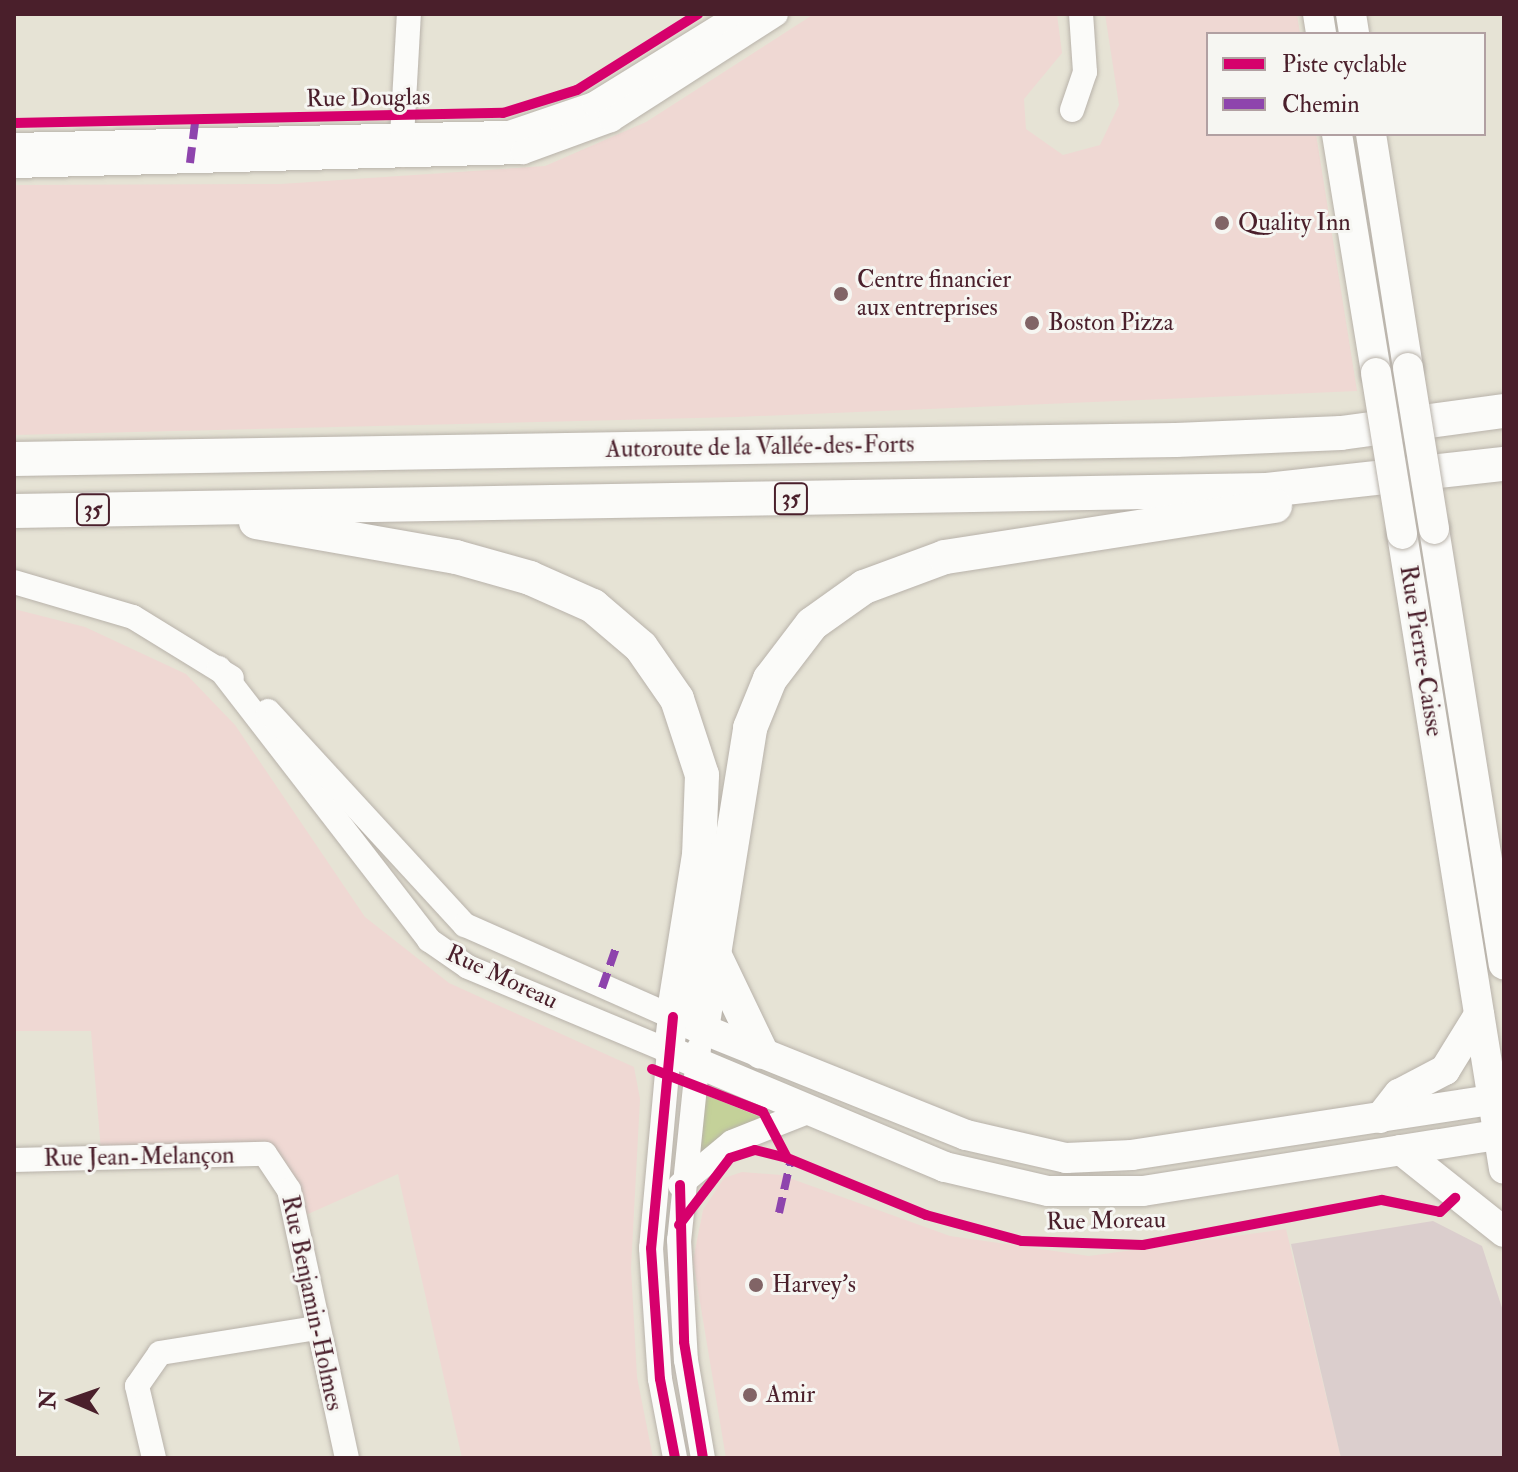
<!DOCTYPE html>
<meta charset="utf-8">
<style>
body{margin:0}
#map{position:relative;width:1518px;height:1472px;overflow:hidden;background:#e6e3d5;font-family:"IM FELL Double Pica",serif}
div>[style]{position:absolute}
[style*='--x']{left:calc(var(--x)*1px);top:calc(var(--y)*1px);width:calc(var(--w)*1px);rotate:calc(var(--a)*1deg)}
.built>*{inset:0;background:#efd8d3}
.industrial>*{inset:0;background:#dbcecd}
.green>*{inset:0;background:#c4d199}
.roads{filter:drop-shadow(0 0 2px #b8b2aa) drop-shadow(0 0 2px #b8b2aa)}
.minor>*{height:24px;margin:-12px;padding:0 12px;transform-origin:12px;border-radius:12px;background:#fbfbf9}
.major>*{height:30px;margin:-15px;padding:0 15px;transform-origin:15px;border-radius:15px;background:#fbfbf9}
.highway>*{height:34px;margin:-17px;padding:0 17px;transform-origin:17px;border-radius:17px;background:#fbfbf9}
.bridges{filter:drop-shadow(0 0 2px #b8b2aa) drop-shadow(0 0 2px #b8b2aa)}
.major-bridge>*{height:30px;margin:-15px;padding:0 15px;transform-origin:15px;border-radius:15px;background:#fbfbf9}
.quiet>*{height:8px;margin-top:-4px;transform-origin:0;background:repeating-linear-gradient(90deg,#8e44ad 0 16px,transparent 0 24px)}
.cycleway>*{height:10px;margin:-5px;padding:0 5px;transform-origin:5px;border-radius:5px;background:#d6006c}
.dots>*{width:22px;height:22px;translate:-50% -50%;box-sizing:border-box;border:4px solid #f6f6f2;border-radius:50%}
span{translate:-50% -50%;white-space:nowrap;text-align:center;line-height:1.15;-webkit-text-stroke:6px #f6f6f2;paint-order:stroke}
.shield-label span{padding:2px 6px;background:#f6f6f2;border:2px solid;border-radius:6px;-webkit-text-stroke-width:0}
.shield-label{font-size:22px;color:#4a1f2b;font-weight:700}
.street-label{font-size:24px;color:#4a1f2b}
.poi-label{font-size:24px;color:#4a1f2b}
.left{translate:0 -50%;text-align:left}
.frame{position:absolute;inset:0;border:16px solid #4a1f2b;pointer-events:none}
.legend{position:absolute;left:1206px;top:32px;width:280px;height:104px;box-sizing:border-box;background:#f6f6f2;border:2px solid #b1a0a2;margin:0;padding:10px 14px;list-style:none;font-size:24px;color:#4a1f2b}
.legend li{display:flex;align-items:center;gap:16px;height:40px}
.legend b{width:40px;border:2px solid #b1a0a2}
.north{position:absolute;left:32px;top:1360px;width:80px;height:80px;-webkit-text-stroke:6px #f6f6f2;paint-order:stroke;rotate:272deg;font-size:22px;font-weight:700;line-height:32px;text-align:center;color:#4a1f2b}
.north::after{content:'';display:block;margin:auto;width:28px;height:36px;background:#4a1f2b;clip-path:polygon(50% 0,100% 100%,50% 72%,0 100%)}
</style>
<div id="map">
<div class="built">
<i style="clip-path:polygon(814px 14px,1057px 14px,1062px 53px,1024px 99px,1026px 129px,1063px 155px,1100px 145px,1119px 105px,1105px 14px,1297px 14px,1300px 34px,1208px 34px,1208px 134px,1316px 134px,1357px 391px,737px 417px,14px 435px,14px 185px,281px 184px,545px 166px,646px 122px)"></i>
<i style="clip-path:polygon(14px 609px,85px 627px,186px 674px,235px 725px,365px 917px,449px 983px,634px 1067px,640px 1099px,631px 1268px,637px 1377px,653px 1458px,462px 1458px,398px 1174px,299px 1218px,267px 1154px,102px 1162px,91px 1031px,14px 1031px)"></i>
<i style="clip-path:polygon(742px 1172px,781px 1175px,950px 1236px,1089px 1256px,1286px 1229px,1341px 1458px,726px 1458px,693px 1260px,703px 1210px,724px 1178px)"></i>
</div>
<div class="industrial">
<i style="clip-path:polygon(1433px 1221px,1482px 1246px,1504px 1314px,1504px 1458px,1341px 1458px,1291px 1244px)"></i>
</div>
<div class="green">
<i style="clip-path:polygon(703px 1094px,763px 1118px,698px 1161px)"></i>
</div>
<div class="roads">
<div class="minor">
<i style="--x:1072;--y:110;--w:40;--a:-71.1"></i>
<i style="--x:1085;--y:72;--w:58;--a:-93.9"></i>
<i style="--x:14;--y:145;--w:495;--a:-1.4"></i>
<i style="--x:509;--y:133;--w:90;--a:-18.8"></i>
<i style="--x:594;--y:104;--w:172;--a:-31.7"></i>
<i style="--x:401;--y:155;--w:141;--a:-86.8"></i>
<i style="--x:14;--y:166;--w:509;--a:-1.58"></i>
<i style="--x:523;--y:152;--w:94;--a:-20"></i>
<i style="--x:611;--y:120;--w:196;--a:-32.7"></i>
<i style="--x:14;--y:582;--w:124;--a:16.4"></i>
<i style="--x:133;--y:617;--w:116;--a:31.6"></i>
<i style="--x:219;--y:668;--w:344;--a:52.3"></i>
<i style="--x:429;--y:940;--w:47;--a:34.7"></i>
<i style="--x:468;--y:967;--w:218;--a:22.7"></i>
<i style="--x:669;--y:1051;--w:198;--a:95.2"></i>
<i style="--x:651;--y:1248;--w:131;--a:86.1"></i>
<i style="--x:660;--y:1379;--w:80;--a:79.2"></i>
<i style="--x:268;--y:711;--w:291;--a:47.4"></i>
<i style="--x:465;--y:925;--w:227;--a:23.9"></i>
<i style="--x:699;--y:1048;--w:193;--a:95.9"></i>
<i style="--x:679;--y:1240;--w:120;--a:86.7"></i>
<i style="--x:686;--y:1360;--w:99;--a:80.2"></i>
<i style="--x:14;--y:1160;--w:251;--a:-1.4"></i>
<i style="--x:265;--y:1154;--w:43;--a:56.3"></i>
<i style="--x:289;--y:1190;--w:274;--a:77.8"></i>
<i style="--x:680;--y:1185;--w:67;--a:-39.6"></i>
<i style="--x:732;--y:1142;--w:84;--a:-21.7"></i>
<i style="--x:154;--y:1458;--w:74;--a:-103.3"></i>
<i style="--x:137;--y:1386;--w:40;--a:-55.1"></i>
<i style="--x:160;--y:1353;--w:158;--a:-9.1"></i>
</div>
<div class="major">
<i style="--x:1318;--y:14;--w:20;--a:81"></i>
<i style="--x:1351;--y:14;--w:20;--a:81"></i>
<i style="--x:1337;--y:134;--w:242;--a:80.7"></i>
<i style="--x:1371;--y:134;--w:237;--a:81"></i>
<i style="--x:1434;--y:529;--w:441;--a:80.9"></i>
<i style="--x:1402;--y:534;--w:643;--a:80.87"></i>
<i style="--x:1504;--y:1098;--w:376;--a:171.3"></i>
<i style="--x:1132;--y:1155;--w:66;--a:177.4"></i>
<i style="--x:1066;--y:1158;--w:103;--a:-167"></i>
<i style="--x:966;--y:1135;--w:316;--a:-158.1"></i>
<i style="--x:673;--y:1017;--w:34;--a:97"></i>
<i style="--x:669;--y:1051;--w:299;--a:22.8"></i>
<i style="--x:945;--y:1167;--w:106;--a:13.1"></i>
<i style="--x:1048;--y:1191;--w:95;--a:0"></i>
<i style="--x:1143;--y:1191;--w:365;--a:-9"></i>
<i style="--x:1380;--y:1118;--w:31;--a:-52"></i>
<i style="--x:1399;--y:1094;--w:52;--a:-27.6"></i>
<i style="--x:1445;--y:1070;--w:65;--a:-58.3"></i>
<i style="--x:1401;--y:1150;--w:132;--a:38.5"></i>
</div>
<div class="highway">
<i style="--x:14;--y:459;--w:1162;--a:-0.94"></i>
<i style="--x:1176;--y:440;--w:165;--a:-2.4"></i>
<i style="--x:1341;--y:433;--w:164;--a:-7.7"></i>
<i style="--x:14;--y:511;--w:1253;--a:-0.96"></i>
<i style="--x:1267;--y:490;--w:238;--a:-6.3"></i>
<i style="--x:256;--y:522;--w:203;--a:9.9"></i>
<i style="--x:456;--y:557;--w:77;--a:15.8"></i>
<i style="--x:530;--y:578;--w:69;--a:24"></i>
<i style="--x:593;--y:606;--w:63;--a:40.5"></i>
<i style="--x:641;--y:647;--w:63;--a:55.3"></i>
<i style="--x:677;--y:699;--w:80;--a:71.8"></i>
<i style="--x:702;--y:775;--w:80;--a:92.1"></i>
<i style="--x:699;--y:855;--w:164;--a:99.1"></i>
<i style="--x:715;--y:956;--w:106;--a:64.4"></i>
<i style="--x:702;--y:1029;--w:305;--a:-80.9"></i>
<i style="--x:750;--y:728;--w:53;--a:-67.8"></i>
<i style="--x:770;--y:679;--w:69;--a:-52.6"></i>
<i style="--x:812;--y:624;--w:64;--a:-35.4"></i>
<i style="--x:864;--y:587;--w:86;--a:-20.3"></i>
<i style="--x:945;--y:557;--w:334;--a:-8.8"></i>
</div>
</div>
<div class="bridges">
<div class="major-bridge">
<i style="--x:1408;--y:368;--w:163;--a:80.8"></i>
<i style="--x:1376;--y:373;--w:163;--a:80.8"></i>
</div>
</div>
<div class="quiet">
<i style="--x:190;--y:163;--w:48;--a:-82.9"></i>
<i style="--x:602;--y:988;--w:46;--a:-70.8"></i>
<i style="--x:779;--y:1213;--w:55;--a:-77.5"></i>
</div>
<div class="cycleway">
<i style="--x:14;--y:123;--w:489;--a:-1.2"></i>
<i style="--x:503;--y:113;--w:77;--a:-17.3"></i>
<i style="--x:577;--y:90;--w:143;--a:-32.1"></i>
<i style="--x:673;--y:1017;--w:232;--a:95.4"></i>
<i style="--x:651;--y:1248;--w:131;--a:86.1"></i>
<i style="--x:660;--y:1379;--w:80;--a:79.2"></i>
<i style="--x:652;--y:1069;--w:119;--a:21.2"></i>
<i style="--x:763;--y:1112;--w:52;--a:62.4"></i>
<i style="--x:787;--y:1158;--w:150;--a:22.3"></i>
<i style="--x:926;--y:1215;--w:99;--a:15.2"></i>
<i style="--x:1022;--y:1241;--w:121;--a:1.9"></i>
<i style="--x:1143;--y:1245;--w:243;--a:-10.7"></i>
<i style="--x:1382;--y:1200;--w:59;--a:11.7"></i>
<i style="--x:1440;--y:1212;--w:21;--a:-43"></i>
<i style="--x:680;--y:1185;--w:157;--a:88.5"></i>
<i style="--x:684;--y:1342;--w:118;--a:80.7"></i>
<i style="--x:679;--y:1225;--w:84;--a:-52.7"></i>
<i style="--x:730;--y:1158;--w:26;--a:-18"></i>
<i style="--x:755;--y:1150;--w:33;--a:14"></i>
</div>
<div class="dots">
<i style="left:1222px;top:223px;background:#816466"></i>
<i style="left:841px;top:294px;background:#816466"></i>
<i style="left:1032px;top:323px;background:#816466"></i>
<i style="left:756px;top:1285px;background:#816466"></i>
<i style="left:750px;top:1395px;background:#816466"></i>
</div>
<div class="shield-label">
<span style="left:791px;top:499px">35</span>
<span style="left:93px;top:510px">35</span>
</div>
<div class="street-label">
<span style="left:368px;top:98px;rotate:-1deg">Rue Douglas</span>
<span style="left:760px;top:447px;rotate:-1deg">Autoroute de la Vallée-des-Forts</span>
<span style="left:1421px;top:651px;rotate:81deg">Rue Pierre-Caisse</span>
<span style="left:502px;top:977px;rotate:25deg">Rue Moreau</span>
<span style="left:139px;top:1157px;rotate:-1deg">Rue Jean-Melançon</span>
<span style="left:1106px;top:1221px;rotate:-1deg">Rue Moreau</span>
<span style="left:312px;top:1303px;rotate:78deg">Rue Benjamin-Holmes</span>
</div>
<div class="poi-label">
<span class="left" style="left:1238px;top:223px">Quality Inn</span>
<span class="left" style="left:857px;top:294px">Centre financier<br>aux entreprises</span>
<span class="left" style="left:1048px;top:323px">Boston Pizza</span>
<span class="left" style="left:772px;top:1285px">Harvey's</span>
<span class="left" style="left:766px;top:1395px">Amir</span>
</div>
<div class="frame"></div>
<ul class="legend">
<li><b style="height:10px;background:#d6006c"></b>Piste cyclable</li>
<li><b style="height:10px;background:#8e44ad"></b>Chemin</li>
</ul>
<div class="north">N</div>
</div>
